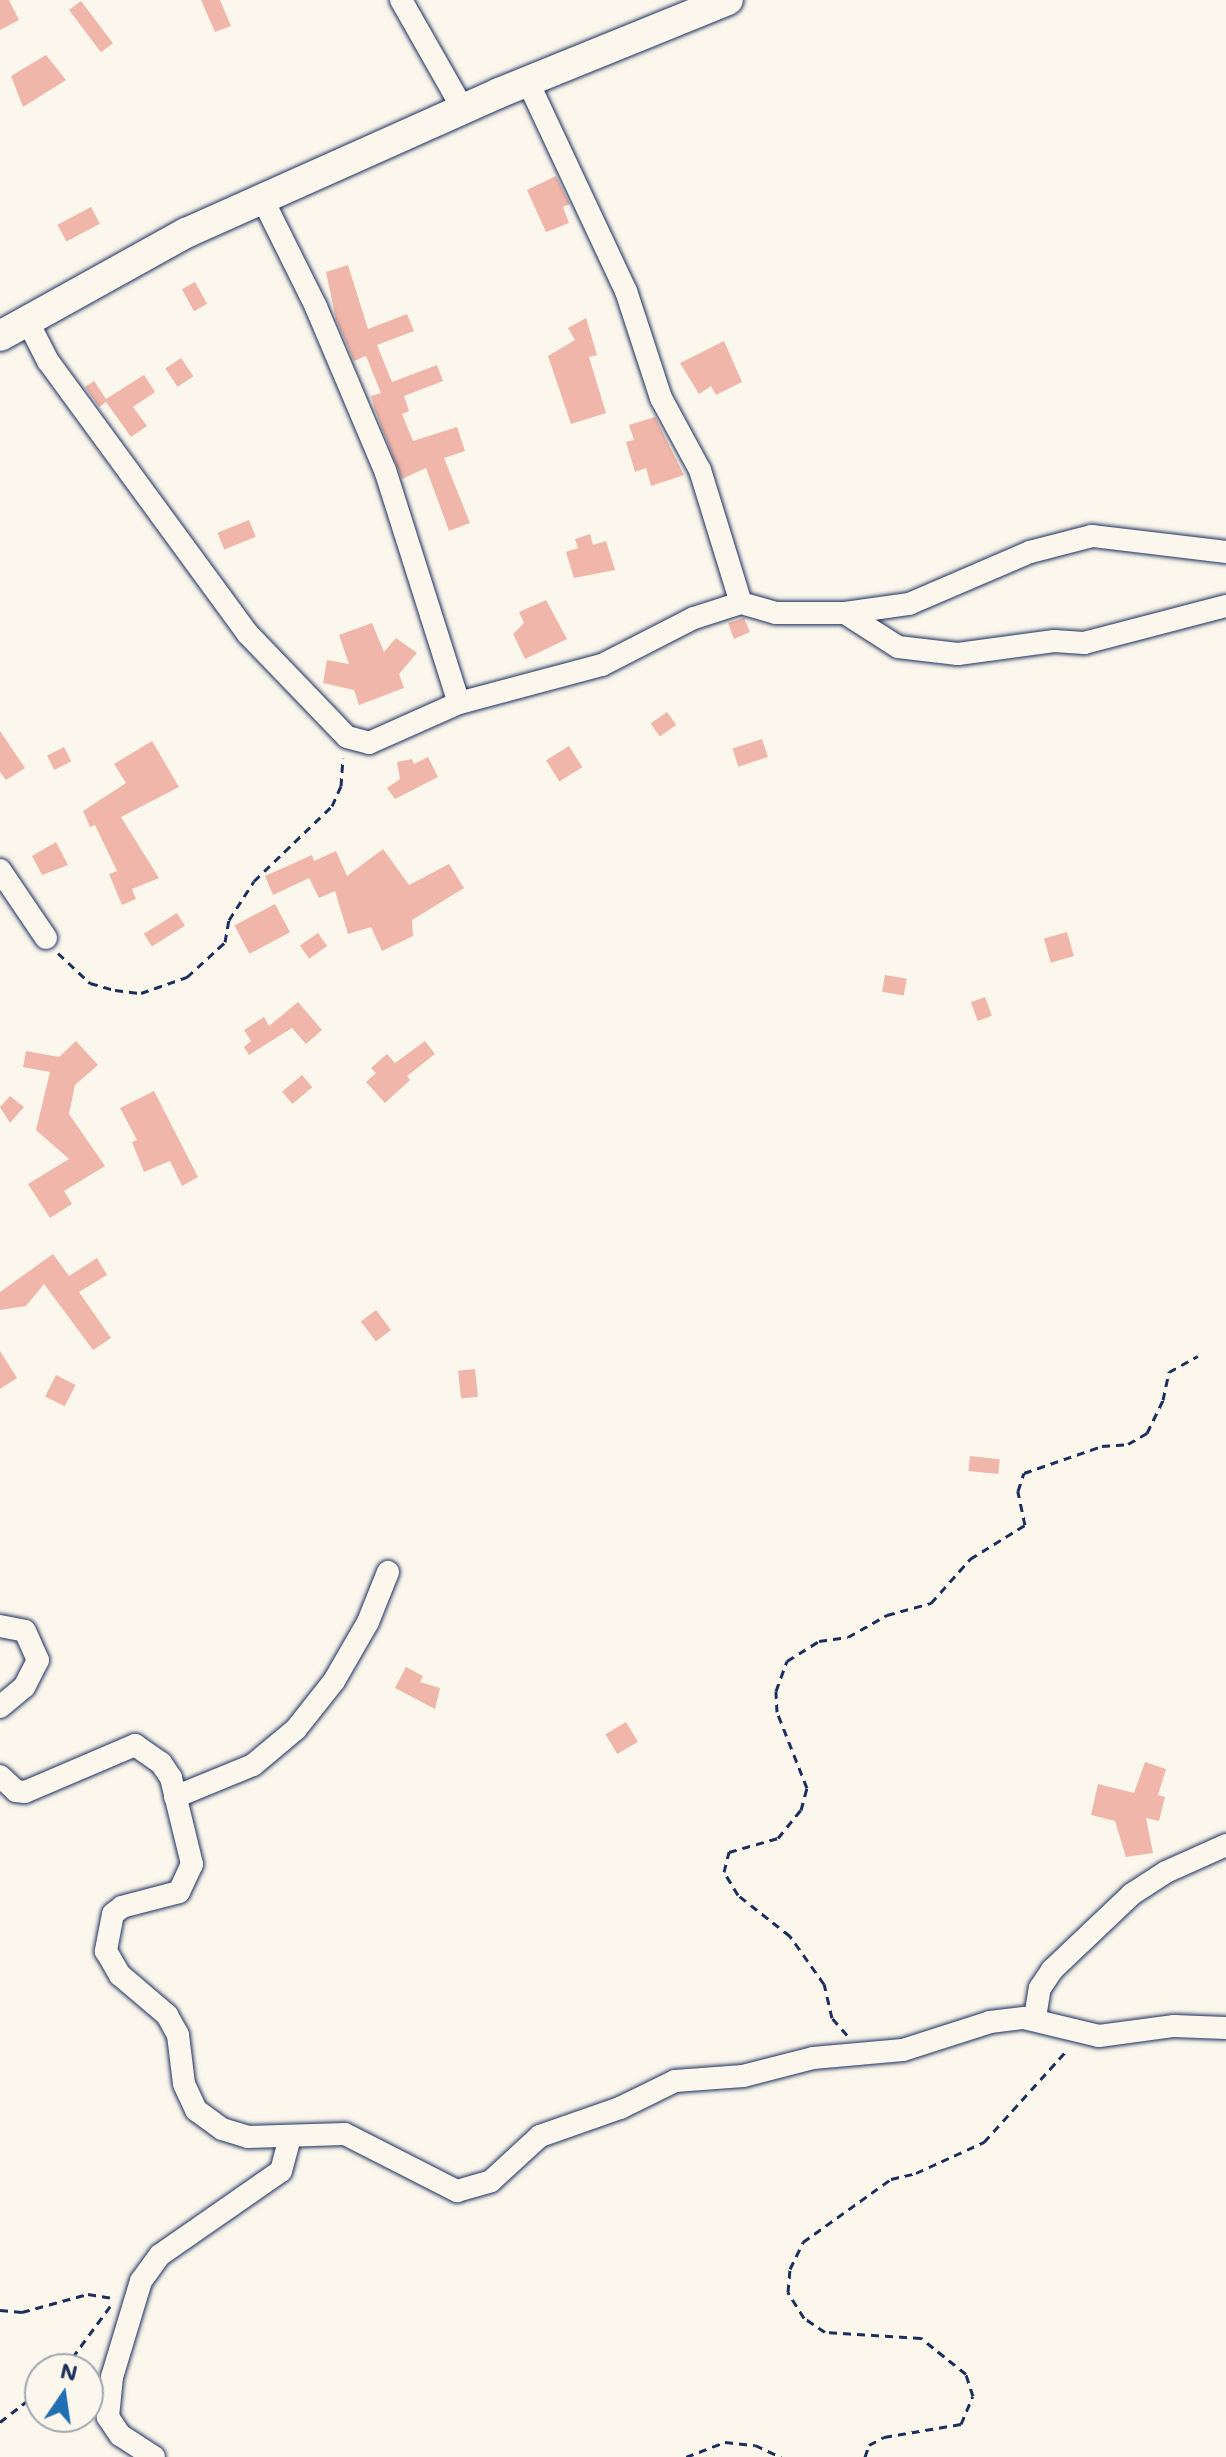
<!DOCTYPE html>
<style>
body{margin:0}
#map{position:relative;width:1226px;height:2457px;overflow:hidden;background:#fbf7ec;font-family:Mali,sans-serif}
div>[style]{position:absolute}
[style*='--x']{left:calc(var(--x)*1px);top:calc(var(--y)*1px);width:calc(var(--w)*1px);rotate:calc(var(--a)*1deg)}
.building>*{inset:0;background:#f0b6a9;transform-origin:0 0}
.path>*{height:3px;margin-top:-1.5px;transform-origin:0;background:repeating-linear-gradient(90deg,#1b2f5e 0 8px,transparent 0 14px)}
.roads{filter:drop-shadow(0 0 2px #1b2f5e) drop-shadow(0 0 2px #1b2f5e)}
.minor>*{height:22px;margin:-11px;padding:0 11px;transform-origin:11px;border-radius:11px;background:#fbf7ec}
.secondary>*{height:30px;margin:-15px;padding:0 15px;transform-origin:15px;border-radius:15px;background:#fbf7ec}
span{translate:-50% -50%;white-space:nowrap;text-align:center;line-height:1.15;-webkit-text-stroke:8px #fbf7ec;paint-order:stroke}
.north{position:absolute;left:24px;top:2353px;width:80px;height:80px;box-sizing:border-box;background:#fbf7ec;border:2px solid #a1a7b3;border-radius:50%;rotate:13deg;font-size:22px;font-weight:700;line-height:32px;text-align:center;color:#1b2f5e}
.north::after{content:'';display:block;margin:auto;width:28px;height:36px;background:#1f6fb2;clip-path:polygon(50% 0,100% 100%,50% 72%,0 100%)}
</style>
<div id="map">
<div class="building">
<i style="clip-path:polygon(0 0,9px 0,19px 20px,0 30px)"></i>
<i style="clip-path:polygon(201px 0,220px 0,231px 26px,215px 32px)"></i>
<i style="left:81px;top:1px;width:53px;height:15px;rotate:53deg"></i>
<i style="clip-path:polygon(46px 55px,66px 80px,23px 107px,11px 76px)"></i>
<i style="clip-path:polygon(556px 176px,570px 204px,563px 207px,569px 223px,546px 232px,527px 190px)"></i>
<i style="left:91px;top:207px;width:19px;height:38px;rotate:62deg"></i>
<i style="clip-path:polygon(348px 265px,368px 329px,407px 314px,414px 331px,377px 345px,392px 382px,437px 365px,443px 381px,404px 396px,409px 411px,402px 414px,413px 441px,457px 427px,465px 451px,444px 458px,470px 523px,449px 531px,426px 468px,402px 479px,375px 410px,371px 396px,381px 393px,366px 356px,354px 361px,336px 319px,326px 272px)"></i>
<i style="left:195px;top:282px;width:25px;height:15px;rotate:61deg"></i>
<i style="clip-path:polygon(586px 318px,597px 355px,589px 357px,606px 413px,571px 424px,548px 356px,575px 340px,568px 328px)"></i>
<i style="clip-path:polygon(724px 341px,742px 382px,716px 395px,711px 386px,699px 394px,680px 363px)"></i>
<i style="left:181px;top:358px;width:22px;height:19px;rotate:56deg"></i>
<i style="clip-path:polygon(144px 375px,155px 392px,133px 407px,147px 426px,131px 437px,106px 402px,99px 407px,85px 387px,94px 381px,106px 399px)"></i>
<i style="clip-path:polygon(655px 417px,684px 475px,651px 486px,646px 468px,635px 472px,626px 442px,634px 440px,629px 425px)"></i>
<i style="left:249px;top:520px;width:18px;height:34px;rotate:68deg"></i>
<i style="clip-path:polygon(590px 534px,593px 545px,606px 541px,615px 570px,574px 578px,566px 552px,578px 548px,575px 539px)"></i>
<i style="clip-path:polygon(546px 600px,567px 639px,525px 659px,513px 634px,524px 623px,519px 612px)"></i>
<i style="clip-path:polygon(744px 618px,750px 632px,734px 639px,728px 623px)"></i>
<i style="clip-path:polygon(372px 623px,384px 652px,396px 638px,417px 653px,399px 674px,404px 688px,359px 705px,354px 690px,323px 683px,327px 660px,349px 664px,339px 635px)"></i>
<i style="left:667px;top:712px;width:16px;height:20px;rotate:55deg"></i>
<i style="clip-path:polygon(0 731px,25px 768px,6px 780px,0 772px)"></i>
<i style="left:762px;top:739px;width:19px;height:31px;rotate:72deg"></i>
<i style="clip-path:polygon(152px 741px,179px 787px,121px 817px,159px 878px,132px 889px,136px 899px,122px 905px,109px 874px,117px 871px,95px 825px,90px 827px,83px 811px,126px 783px,114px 764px)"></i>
<i style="left:569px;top:746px;width:25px;height:27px;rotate:58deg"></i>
<i style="left:64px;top:747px;width:16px;height:19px;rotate:63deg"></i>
<i style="clip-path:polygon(428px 757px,438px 777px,395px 799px,387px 788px,400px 779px,397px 762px,412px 759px,414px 764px)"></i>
<i style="clip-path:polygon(56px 842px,68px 865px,42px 875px,32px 856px)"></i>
<i style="clip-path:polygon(383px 849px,409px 885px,449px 864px,464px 888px,412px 920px,413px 936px,382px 951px,371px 927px,348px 934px,335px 891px,319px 898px,309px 878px,273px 895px,265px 876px,312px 855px,314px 861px,336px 851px,347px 876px)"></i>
<i style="left:275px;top:904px;width:32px;height:46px;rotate:62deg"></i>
<i style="left:177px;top:913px;width:15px;height:39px;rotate:58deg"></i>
<i style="left:1067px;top:932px;width:25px;height:24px;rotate:74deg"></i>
<i style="left:318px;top:933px;width:16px;height:22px;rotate:55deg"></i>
<i style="left:885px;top:975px;width:22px;height:17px;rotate:10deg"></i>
<i style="left:985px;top:997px;width:20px;height:15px;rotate:70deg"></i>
<i style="clip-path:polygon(298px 1002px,322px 1030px,306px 1044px,292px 1028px,249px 1055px,244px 1047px,251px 1041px,244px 1030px,264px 1017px,269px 1026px)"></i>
<i style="clip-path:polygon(76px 1041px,98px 1065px,75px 1085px,69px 1114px,105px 1166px,64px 1191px,72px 1204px,50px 1218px,28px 1184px,69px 1159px,36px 1130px,50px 1072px,23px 1067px,26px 1051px,59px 1057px)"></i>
<i style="clip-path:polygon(425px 1041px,435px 1054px,407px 1076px,410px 1080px,385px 1103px,366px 1082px,376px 1073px,371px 1068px,387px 1054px,395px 1063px)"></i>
<i style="left:302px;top:1075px;width:16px;height:26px;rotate:50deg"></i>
<i style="clip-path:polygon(154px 1091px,198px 1177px,182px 1186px,170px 1161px,144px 1172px,132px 1142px,137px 1140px,120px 1108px)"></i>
<i style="clip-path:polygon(10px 1096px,24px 1107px,10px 1123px,0 1107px)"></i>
<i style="clip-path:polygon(53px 1254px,69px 1276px,97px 1258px,107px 1275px,79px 1292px,111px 1338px,93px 1350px,44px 1284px,26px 1306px,0 1310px,0 1292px)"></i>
<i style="left:376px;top:1310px;width:25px;height:19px;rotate:53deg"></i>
<i style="clip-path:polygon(0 1351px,17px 1378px,0 1389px)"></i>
<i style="left:475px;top:1369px;width:28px;height:17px;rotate:84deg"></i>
<i style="left:56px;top:1375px;width:22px;height:24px;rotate:27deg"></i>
<i style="left:970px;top:1456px;width:30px;height:15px;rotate:6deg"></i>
<i style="clip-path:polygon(406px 1667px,423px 1676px,420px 1682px,440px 1688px,435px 1709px,395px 1688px)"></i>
<i style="left:626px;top:1722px;width:23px;height:24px;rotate:59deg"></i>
<i style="clip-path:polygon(1145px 1762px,1166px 1769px,1158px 1795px,1165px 1797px,1159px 1821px,1146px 1818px,1153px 1853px,1126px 1857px,1115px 1821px,1091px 1815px,1098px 1784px,1134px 1793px)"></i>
</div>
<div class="path">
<i style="--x:58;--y:953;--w:44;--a:43.2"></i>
<i style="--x:90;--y:983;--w:26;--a:16"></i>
<i style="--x:115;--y:990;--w:26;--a:7"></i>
<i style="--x:141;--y:993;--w:49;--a:-19.2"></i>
<i style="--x:187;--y:977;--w:52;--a:-42.6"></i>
<i style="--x:225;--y:942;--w:22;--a:-80"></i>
<i style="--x:229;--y:920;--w:46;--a:-57.3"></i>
<i style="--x:254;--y:881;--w:108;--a:-43.9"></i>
<i style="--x:332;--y:806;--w:22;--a:-66"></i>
<i style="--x:341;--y:786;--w:28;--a:-86"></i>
<i style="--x:847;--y:2035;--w:23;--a:-131"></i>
<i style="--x:832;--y:2018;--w:35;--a:-103"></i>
<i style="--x:824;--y:1984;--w:59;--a:-125.3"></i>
<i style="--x:790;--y:1936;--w:66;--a:-141.7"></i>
<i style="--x:738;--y:1895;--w:27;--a:-121"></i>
<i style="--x:724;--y:1872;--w:21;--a:-76"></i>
<i style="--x:729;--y:1852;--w:51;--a:-15.9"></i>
<i style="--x:778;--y:1838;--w:36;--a:-51"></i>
<i style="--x:801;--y:1810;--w:23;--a:-75"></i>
<i style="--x:807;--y:1788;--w:82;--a:-111.5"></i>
<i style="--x:777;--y:1712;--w:21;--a:-93"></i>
<i style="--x:776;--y:1691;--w:32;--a:-70"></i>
<i style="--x:787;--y:1661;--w:38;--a:-32"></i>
<i style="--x:819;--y:1641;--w:29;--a:-8"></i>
<i style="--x:848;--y:1637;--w:45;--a:-29.4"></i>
<i style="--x:887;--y:1615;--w:46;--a:-15.3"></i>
<i style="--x:931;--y:1603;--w:59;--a:-48.4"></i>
<i style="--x:970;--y:1559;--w:65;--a:-31.7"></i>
<i style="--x:1025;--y:1525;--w:35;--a:-102"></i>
<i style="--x:1018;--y:1491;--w:19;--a:-72"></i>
<i style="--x:1024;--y:1473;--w:83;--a:-19.1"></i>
<i style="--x:1102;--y:1446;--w:26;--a:-4"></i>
<i style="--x:1128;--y:1444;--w:22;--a:-30"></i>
<i style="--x:1147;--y:1433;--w:37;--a:-64"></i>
<i style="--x:1163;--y:1400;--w:29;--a:-78"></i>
<i style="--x:1169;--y:1372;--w:33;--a:-29"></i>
<i style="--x:0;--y:2310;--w:22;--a:5"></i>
<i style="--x:22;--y:2312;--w:68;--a:-15.3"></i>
<i style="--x:88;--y:2294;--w:25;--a:9"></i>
<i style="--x:64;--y:2369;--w:79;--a:-53.7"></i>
<i style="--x:0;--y:2422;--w:51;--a:-37.8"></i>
<i style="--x:686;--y:2457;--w:42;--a:-21"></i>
<i style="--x:725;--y:2442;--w:30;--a:6"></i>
<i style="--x:755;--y:2445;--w:29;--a:25"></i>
<i style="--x:865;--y:2457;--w:13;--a:-72"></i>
<i style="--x:869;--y:2445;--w:17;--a:-28"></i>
<i style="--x:884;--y:2437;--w:78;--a:-9.6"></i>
<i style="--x:961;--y:2424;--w:30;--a:-67"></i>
<i style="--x:973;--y:2396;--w:23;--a:-108"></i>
<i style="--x:966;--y:2374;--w:58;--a:-141.3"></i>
<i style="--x:921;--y:2338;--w:96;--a:-176.4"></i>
<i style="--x:825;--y:2332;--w:25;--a:-146"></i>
<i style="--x:804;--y:2318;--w:31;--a:-122"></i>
<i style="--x:788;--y:2292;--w:23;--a:-85"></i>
<i style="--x:790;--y:2269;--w:30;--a:-64"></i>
<i style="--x:803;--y:2242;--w:108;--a:-35.6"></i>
<i style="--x:891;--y:2179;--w:26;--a:-13"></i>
<i style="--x:916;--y:2173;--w:75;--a:-24.5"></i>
<i style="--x:984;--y:2142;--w:125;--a:-47.9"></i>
</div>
<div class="roads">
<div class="minor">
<i style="--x:401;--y:0;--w:125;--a:60.4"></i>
<i style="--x:528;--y:82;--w:231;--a:64.9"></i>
<i style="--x:626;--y:291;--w:113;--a:71.9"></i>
<i style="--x:661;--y:398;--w:82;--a:61.6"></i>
<i style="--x:700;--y:470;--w:139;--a:72.9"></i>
<i style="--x:741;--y:603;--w:36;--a:16"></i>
<i style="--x:776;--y:613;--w:69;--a:0"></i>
<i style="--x:845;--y:613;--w:65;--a:-8"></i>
<i style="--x:909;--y:604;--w:132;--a:-23.3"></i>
<i style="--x:1030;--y:552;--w:64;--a:-14.5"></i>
<i style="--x:1092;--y:536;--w:135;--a:6.8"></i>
<i style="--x:263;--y:200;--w:119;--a:63.6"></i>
<i style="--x:316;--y:307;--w:177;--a:67.1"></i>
<i style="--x:385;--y:470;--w:244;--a:72.4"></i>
<i style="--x:28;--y:322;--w:44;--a:62.9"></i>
<i style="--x:48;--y:361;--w:337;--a:53.8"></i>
<i style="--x:247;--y:633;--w:144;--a:46.1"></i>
<i style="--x:347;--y:737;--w:23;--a:15"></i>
<i style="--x:369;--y:743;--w:98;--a:-24"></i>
<i style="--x:459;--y:703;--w:148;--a:-14.9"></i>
<i style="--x:602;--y:665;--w:103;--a:-27.1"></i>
<i style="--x:694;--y:618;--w:49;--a:-17.7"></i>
<i style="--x:845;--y:613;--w:63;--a:32.7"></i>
<i style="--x:898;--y:647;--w:60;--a:6.7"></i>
<i style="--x:958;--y:654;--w:97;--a:-7.7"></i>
<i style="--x:1054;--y:641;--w:30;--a:4"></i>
<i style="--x:1084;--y:643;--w:147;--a:-14.6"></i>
<i style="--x:0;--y:870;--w:82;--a:55.9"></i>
<i style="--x:0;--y:1626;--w:25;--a:11"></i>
<i style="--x:25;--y:1631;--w:32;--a:66"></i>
<i style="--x:38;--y:1660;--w:30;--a:117"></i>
<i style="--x:24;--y:1687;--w:31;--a:140"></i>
<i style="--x:0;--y:1776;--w:22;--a:43"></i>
<i style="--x:16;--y:1791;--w:9;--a:6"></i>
<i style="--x:25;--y:1792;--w:120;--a:-23.1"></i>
<i style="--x:135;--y:1745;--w:32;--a:35"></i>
<i style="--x:161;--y:1763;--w:18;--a:56"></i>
<i style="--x:171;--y:1778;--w:89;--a:76.3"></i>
<i style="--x:192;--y:1864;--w:31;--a:115"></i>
<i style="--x:179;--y:1892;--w:59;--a:165.3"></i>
<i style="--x:122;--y:1907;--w:11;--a:142"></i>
<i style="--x:113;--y:1914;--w:38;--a:101"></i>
<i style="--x:106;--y:1951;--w:28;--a:60"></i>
<i style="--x:120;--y:1975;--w:62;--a:40.4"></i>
<i style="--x:167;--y:2015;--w:23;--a:61"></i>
<i style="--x:178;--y:2035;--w:49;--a:83"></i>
<i style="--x:184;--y:2084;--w:29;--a:65"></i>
<i style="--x:196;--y:2110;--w:32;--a:36"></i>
<i style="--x:222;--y:2129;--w:27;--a:17"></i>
<i style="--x:248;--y:2137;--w:97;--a:-1.8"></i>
<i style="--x:345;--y:2134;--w:126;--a:27"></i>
<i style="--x:457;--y:2191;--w:35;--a:-16"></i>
<i style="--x:491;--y:2181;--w:67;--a:-42.6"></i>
<i style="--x:540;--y:2136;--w:85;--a:-19.3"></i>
<i style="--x:620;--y:2108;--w:61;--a:-26.1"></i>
<i style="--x:675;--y:2081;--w:68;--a:-4.2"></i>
<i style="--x:743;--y:2076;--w:72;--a:-14.4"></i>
<i style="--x:813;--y:2058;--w:90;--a:-5.1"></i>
<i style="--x:903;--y:2050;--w:91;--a:-17.8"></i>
<i style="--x:990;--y:2022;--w:34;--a:-7"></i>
<i style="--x:1024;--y:2018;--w:77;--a:13.5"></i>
<i style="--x:1099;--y:2036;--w:76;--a:-7.6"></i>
<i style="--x:1174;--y:2026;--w:52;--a:2.2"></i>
<i style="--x:175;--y:1797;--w:84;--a:-22.3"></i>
<i style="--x:253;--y:1765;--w:56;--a:-39.9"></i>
<i style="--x:296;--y:1729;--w:61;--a:-51.6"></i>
<i style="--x:334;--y:1681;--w:68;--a:-60"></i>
<i style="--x:368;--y:1622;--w:54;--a:-68.2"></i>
<i style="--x:1035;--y:2018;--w:30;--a:-81"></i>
<i style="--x:1040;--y:1988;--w:22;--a:-56"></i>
<i style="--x:1052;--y:1970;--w:110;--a:-43.5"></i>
<i style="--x:1132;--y:1894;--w:40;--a:-32.9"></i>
<i style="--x:1166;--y:1872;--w:66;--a:-24.2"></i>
<i style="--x:154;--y:2457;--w:40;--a:-147.1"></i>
<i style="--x:120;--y:2435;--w:22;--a:-124"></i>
<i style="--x:108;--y:2417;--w:40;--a:-84.3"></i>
<i style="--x:112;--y:2377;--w:100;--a:-73.2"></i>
<i style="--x:141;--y:2281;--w:32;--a:-54"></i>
<i style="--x:160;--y:2255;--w:147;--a:-34.8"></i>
<i style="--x:281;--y:2171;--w:35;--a:-75"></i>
</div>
<div class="secondary">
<i style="--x:0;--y:336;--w:213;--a:-29"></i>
<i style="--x:186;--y:233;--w:343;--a:-24.1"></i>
<i style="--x:499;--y:93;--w:247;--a:-22.1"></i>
</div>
</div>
<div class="north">N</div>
</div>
